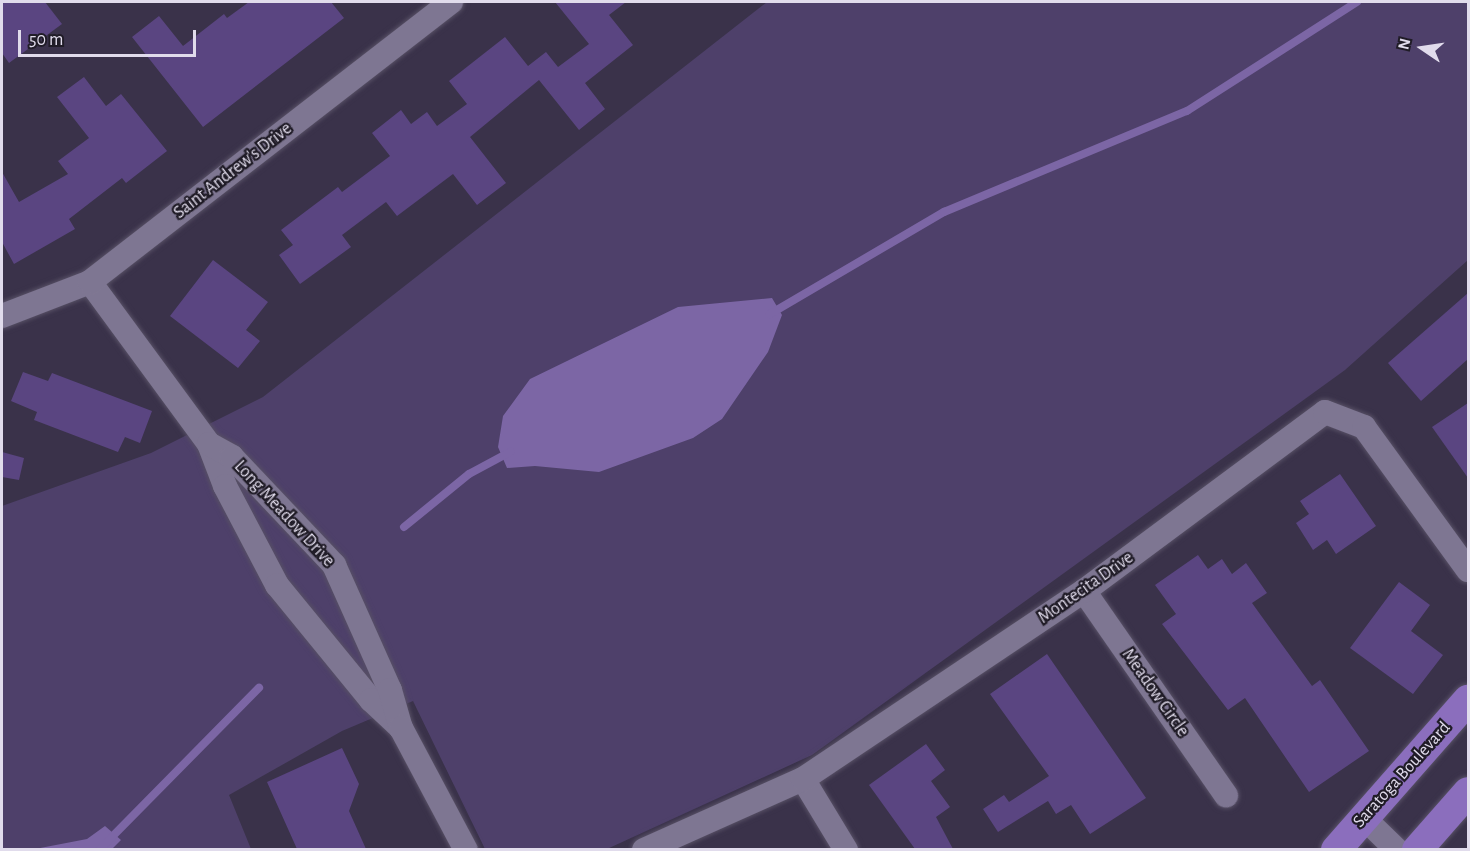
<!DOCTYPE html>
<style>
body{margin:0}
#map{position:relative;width:1470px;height:851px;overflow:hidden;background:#3a324a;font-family:"Alegreya Sans",sans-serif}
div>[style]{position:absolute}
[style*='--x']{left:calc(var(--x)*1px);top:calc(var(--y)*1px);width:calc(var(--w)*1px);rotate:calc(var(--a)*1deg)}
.green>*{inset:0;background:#4e406a}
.water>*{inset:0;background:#7c66a5}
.stream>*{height:8px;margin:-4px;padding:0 4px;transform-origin:4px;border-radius:4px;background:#7c66a5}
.building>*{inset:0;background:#5a4581}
.roads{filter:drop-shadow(0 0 2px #575065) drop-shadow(0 0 2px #575065)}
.minor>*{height:24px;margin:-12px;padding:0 12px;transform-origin:12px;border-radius:12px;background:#7e7692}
.major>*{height:30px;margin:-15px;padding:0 15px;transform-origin:15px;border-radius:15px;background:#8b6ebd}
span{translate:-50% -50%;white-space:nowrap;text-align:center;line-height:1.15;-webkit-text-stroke:4.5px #201c27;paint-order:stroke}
.street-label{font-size:18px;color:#e1dcec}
.frame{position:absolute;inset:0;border:3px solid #e1dcec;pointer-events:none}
.north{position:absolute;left:1392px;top:18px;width:60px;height:60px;-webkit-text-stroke:4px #201c27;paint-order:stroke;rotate:283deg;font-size:16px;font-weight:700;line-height:24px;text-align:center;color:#e1dcec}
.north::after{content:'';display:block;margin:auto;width:21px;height:27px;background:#e1dcec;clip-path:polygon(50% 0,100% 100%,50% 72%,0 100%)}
.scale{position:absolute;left:18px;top:30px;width:178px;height:27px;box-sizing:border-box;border:3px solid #e1dcec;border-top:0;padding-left:8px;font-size:18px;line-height:21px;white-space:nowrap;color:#e1dcec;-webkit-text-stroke:4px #201c27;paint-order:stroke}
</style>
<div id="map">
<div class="green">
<i style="clip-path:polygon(767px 2px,1468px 2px,1468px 260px,1345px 370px,812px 755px,607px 849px,485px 849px,413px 701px,342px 731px,229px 795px,251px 849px,2px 850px,2px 506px,151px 453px,263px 397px)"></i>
</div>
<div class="water">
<i style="clip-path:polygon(772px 298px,782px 315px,768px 352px,722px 419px,693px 438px,599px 472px,535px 466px,507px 468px,498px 447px,503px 416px,530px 379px,678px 307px)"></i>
<i style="clip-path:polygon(105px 826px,121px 840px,112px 849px,35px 849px,87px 839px)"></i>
</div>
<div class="stream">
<i style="--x:770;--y:314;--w:202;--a:-30.4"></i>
<i style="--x:944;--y:212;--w:263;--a:-22.6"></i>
<i style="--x:1187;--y:111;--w:202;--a:-32.7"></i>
<i style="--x:404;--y:527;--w:84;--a:-39.2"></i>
<i style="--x:469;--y:474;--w:47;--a:-28.2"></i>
<i style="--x:99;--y:850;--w:228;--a:-45.4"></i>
</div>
<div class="building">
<i style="clip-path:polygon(2px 2px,45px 2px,62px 24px,9px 63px,2px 53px)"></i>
<i style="clip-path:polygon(249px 2px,331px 2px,344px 18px,203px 127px,132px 37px,159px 16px,183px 46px,224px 14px,227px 18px)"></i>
<i style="clip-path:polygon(555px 2px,626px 2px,609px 15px,633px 45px,585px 83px,605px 109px,579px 130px,539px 80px,470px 137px,506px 183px,477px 205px,453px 174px,397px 216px,386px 202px,342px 235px,351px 247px,300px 284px,279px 255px,293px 245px,281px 230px,338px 187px,342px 192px,390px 156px,372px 133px,401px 110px,411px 124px,427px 112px,437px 126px,467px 104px,449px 81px,505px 37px,528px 66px,546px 52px,558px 67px,589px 44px)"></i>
<i style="clip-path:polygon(84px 77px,106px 106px,121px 94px,167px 151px,126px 183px,122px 178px,69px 219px,75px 229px,14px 264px,2px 242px,2px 172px,19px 202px,68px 174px,58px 161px,89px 138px,57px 97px)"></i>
<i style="clip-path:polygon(213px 260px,268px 302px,246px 330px,260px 341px,238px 368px,170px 316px)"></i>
<i style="clip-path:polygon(1468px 293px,1468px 359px,1421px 401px,1388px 363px)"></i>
<i style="clip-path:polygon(23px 372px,48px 381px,52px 373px,152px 411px,140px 443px,125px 437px,118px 452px,34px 420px,37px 412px,11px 401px)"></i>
<i style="clip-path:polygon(1468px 403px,1468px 478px,1432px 427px)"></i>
<i style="clip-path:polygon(2px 452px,24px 458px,19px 480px,2px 477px)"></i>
<i style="clip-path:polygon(1340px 474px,1376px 526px,1336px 554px,1327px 540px,1313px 550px,1296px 523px,1309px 514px,1300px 501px)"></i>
<i style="clip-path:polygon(1198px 555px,1208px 569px,1222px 559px,1232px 574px,1246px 563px,1267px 593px,1252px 603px,1312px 686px,1320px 680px,1369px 751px,1309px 792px,1245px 698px,1228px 710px,1162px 624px,1176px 614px,1155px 585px)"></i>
<i style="clip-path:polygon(1399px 582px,1430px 605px,1411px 631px,1443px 655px,1413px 694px,1350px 648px)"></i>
<i style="clip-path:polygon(1047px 654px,1146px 798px,1090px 834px,1071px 805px,1056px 814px,1048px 801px,998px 832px,983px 809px,1004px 795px,1009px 802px,1049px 776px,990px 694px)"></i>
<i style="clip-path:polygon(926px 744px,945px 770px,931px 781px,950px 807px,936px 817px,953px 849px,915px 849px,869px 785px)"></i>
<i style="clip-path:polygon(342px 748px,359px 784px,349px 811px,366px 849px,297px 849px,267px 782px)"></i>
</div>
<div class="roads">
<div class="minor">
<i style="--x:90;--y:282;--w:201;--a:53.7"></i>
<i style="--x:209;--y:444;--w:45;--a:69.1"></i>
<i style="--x:225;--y:486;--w:112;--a:62.3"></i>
<i style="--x:277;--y:585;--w:149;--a:50.7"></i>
<i style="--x:371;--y:700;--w:41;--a:43"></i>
<i style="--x:2;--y:316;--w:94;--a:-21.1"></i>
<i style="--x:90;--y:282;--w:457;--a:-37.8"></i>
<i style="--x:209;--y:444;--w:26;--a:29"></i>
<i style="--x:232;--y:457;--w:149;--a:46.6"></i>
<i style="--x:334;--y:565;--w:137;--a:65.9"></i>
<i style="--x:390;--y:690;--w:40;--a:74"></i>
<i style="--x:401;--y:728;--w:138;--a:62"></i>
<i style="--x:1084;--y:591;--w:249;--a:55.2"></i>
<i style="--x:803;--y:779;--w:83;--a:58.8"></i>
<i style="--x:1364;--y:818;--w:46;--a:44.1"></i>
<i style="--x:644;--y:850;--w:174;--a:-24.1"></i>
<i style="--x:803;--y:779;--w:338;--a:-33.8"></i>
<i style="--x:1084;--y:591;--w:300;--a:-36.6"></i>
<i style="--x:1325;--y:412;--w:42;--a:21"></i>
<i style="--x:1364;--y:427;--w:177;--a:54"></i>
</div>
<div class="major">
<i style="--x:1336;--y:850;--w:200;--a:-48.7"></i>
<i style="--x:1417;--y:850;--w:77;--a:-48.7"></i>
</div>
</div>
<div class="street-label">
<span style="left:233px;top:171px;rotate:-38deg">Saint Andrew's Drive</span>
<span style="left:284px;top:514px;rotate:47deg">Long Meadow Drive</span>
<span style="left:1086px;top:588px;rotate:-35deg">Montecita Drive</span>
<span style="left:1155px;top:693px;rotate:55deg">Meadow Circle</span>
<span style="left:1402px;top:775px;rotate:-48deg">Saratoga Boulevard</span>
</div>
<div class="frame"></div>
<div class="north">N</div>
<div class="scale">50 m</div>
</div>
